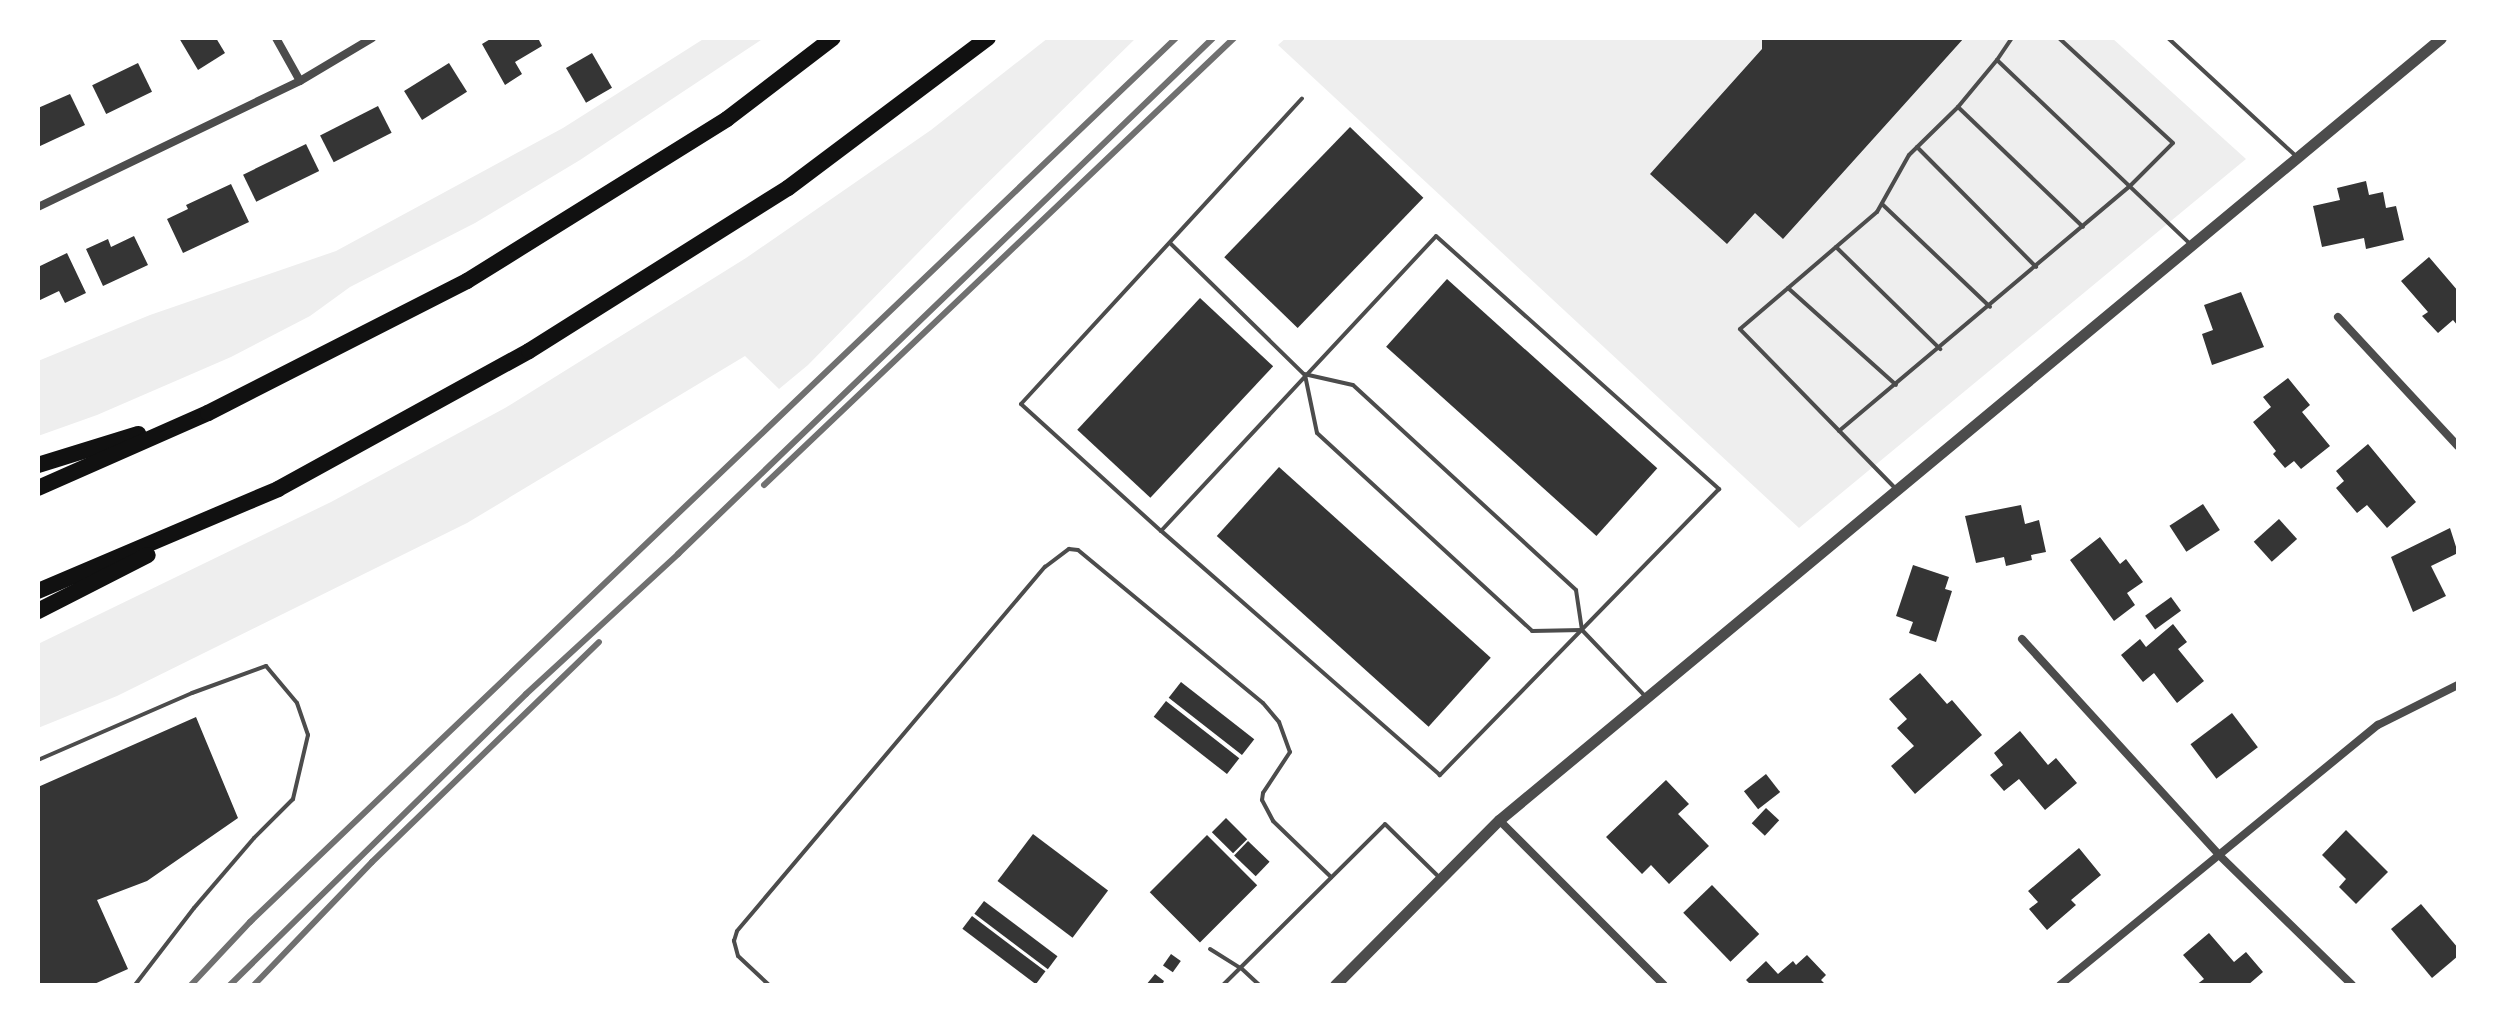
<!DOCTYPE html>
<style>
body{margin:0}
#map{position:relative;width:2496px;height:1023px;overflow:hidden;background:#fff;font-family:"Work Sans",sans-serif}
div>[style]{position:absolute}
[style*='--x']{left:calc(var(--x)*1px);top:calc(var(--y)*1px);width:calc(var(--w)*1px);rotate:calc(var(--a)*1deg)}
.green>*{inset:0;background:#eee}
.building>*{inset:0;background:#353535;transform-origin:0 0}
.service>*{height:4px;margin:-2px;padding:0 2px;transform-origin:2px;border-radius:2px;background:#4c4c4c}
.minor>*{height:8px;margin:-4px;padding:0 4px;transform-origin:4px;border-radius:4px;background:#4c4c4c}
.tertiary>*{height:11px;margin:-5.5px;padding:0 5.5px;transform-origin:5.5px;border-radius:5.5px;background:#4c4c4c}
.motorway>*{height:16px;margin:-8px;padding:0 8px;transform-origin:8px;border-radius:8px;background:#111}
.rail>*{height:6px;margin:-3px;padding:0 3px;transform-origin:3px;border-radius:3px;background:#707070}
span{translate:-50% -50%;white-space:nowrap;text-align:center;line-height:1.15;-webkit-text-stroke:7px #fff;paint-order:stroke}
.frame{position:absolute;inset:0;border:40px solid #fff;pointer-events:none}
</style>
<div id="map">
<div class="green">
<i style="clip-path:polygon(705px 38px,764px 38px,580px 160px,475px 223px,350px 287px,310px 316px,231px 357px,97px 415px,38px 436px,38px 361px,150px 315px,336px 251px,563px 128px)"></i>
<i style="clip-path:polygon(1048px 38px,1136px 38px,965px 205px,808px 365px,779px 389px,745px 356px,467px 523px,117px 696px,38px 728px,38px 644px,331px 502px,505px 408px,746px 258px,931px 130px)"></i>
<i style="clip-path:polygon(1286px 38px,2112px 38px,2246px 159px,1799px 528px,1278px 45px)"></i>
</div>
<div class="building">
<i style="clip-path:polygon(179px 38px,216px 38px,225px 53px,198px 70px)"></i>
<i style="clip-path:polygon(492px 38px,538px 38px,542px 46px,515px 62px,522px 74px,505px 85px,482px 44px)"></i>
<i style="clip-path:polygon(1762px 38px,1964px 38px,1783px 239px,1755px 213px,1727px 244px,1650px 174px,1762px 49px)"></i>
<i style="left:592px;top:53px;width:40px;height:30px;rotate:60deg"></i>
<i style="left:138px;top:63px;width:32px;height:51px;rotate:64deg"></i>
<i style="left:449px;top:63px;width:34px;height:53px;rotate:58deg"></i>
<i style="clip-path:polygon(70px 94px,85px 125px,38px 147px,38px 108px)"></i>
<i style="left:378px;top:106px;width:30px;height:65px;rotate:63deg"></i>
<i style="left:1350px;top:127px;width:102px;height:181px;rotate:44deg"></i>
<i style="left:306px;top:144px;width:30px;height:70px;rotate:64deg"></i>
<i style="clip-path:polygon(2366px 181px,2369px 195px,2383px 192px,2386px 208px,2396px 206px,2404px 240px,2366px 249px,2364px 238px,2322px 247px,2313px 206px,2340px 200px,2337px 188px)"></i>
<i style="clip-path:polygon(231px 184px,249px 222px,183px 253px,167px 219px,188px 209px,186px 205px)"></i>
<i style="clip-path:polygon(134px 236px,148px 265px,103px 286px,86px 249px,108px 239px,111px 247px)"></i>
<i style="clip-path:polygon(67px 253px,86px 293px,65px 303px,59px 291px,38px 301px,38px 267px)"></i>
<i style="clip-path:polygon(2429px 257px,2458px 291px,2458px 326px,2453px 320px,2438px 333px,2422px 316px,2428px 312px,2401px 281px)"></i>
<i style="left:1447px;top:279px;width:283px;height:91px;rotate:42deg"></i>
<i style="clip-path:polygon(2241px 292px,2264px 347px,2212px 365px,2202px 334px,2213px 330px,2204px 305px)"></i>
<i style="left:1200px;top:298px;width:100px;height:180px;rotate:43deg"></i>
<i style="clip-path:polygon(2288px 378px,2310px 405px,2302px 412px,2330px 446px,2301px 469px,2294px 461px,2285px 468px,2273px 454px,2276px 451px,2253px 422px,2271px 407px,2263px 397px)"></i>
<i style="clip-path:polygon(2368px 444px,2416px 502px,2387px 528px,2367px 505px,2357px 513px,2336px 488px,2344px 481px,2336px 471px)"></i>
<i style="left:1279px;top:467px;width:285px;height:93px;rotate:42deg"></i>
<i style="left:2203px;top:504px;width:31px;height:40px;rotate:57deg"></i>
<i style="clip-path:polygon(2021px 505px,2025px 524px,2039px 520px,2046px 552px,2031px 555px,2032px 560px,2006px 566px,2004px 557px,1976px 563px,1965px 516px)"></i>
<i style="left:2279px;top:519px;width:27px;height:34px;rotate:48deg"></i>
<i style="clip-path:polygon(2450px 528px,2458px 553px,2431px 566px,2446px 596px,2413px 612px,2391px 557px)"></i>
<i style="clip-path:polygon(2100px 537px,2120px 564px,2126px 559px,2143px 582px,2127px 593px,2135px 605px,2114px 621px,2070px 560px)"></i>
<i style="clip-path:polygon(1913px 565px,1949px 577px,1945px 589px,1952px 591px,1936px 642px,1909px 633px,1913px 622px,1896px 616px)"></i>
<i style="left:2171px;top:597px;width:17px;height:32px;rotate:54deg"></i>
<i style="clip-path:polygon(2173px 624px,2187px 642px,2178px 649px,2204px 681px,2177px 703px,2154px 673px,2143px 682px,2121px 655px,2140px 639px,2146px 647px)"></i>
<i style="clip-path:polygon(1920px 673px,1947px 704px,1952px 700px,1982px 735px,1915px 794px,1891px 766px,1914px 746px,1897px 728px,1907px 719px,1889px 699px)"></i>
<i style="left:1181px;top:682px;width:93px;height:20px;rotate:38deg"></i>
<i style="left:1166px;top:701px;width:93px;height:20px;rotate:38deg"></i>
<i style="left:2232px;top:713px;width:43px;height:52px;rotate:53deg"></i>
<i style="clip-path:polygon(196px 717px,238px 818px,147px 881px,97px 900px,128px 969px,92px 985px,38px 985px,38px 787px)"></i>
<i style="clip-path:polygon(2020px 731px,2048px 765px,2056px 758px,2077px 783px,2045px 810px,2019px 779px,2004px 791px,1990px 775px,2003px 765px,1994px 753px)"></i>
<i style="left:1766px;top:774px;width:23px;height:28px;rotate:52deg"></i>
<i style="clip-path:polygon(1666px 780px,1689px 804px,1678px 814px,1709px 846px,1669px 884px,1651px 865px,1642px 874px,1606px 837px)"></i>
<i style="left:1766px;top:808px;width:18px;height:21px;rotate:43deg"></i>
<i style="left:1226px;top:818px;width:30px;height:20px;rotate:45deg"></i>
<i style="clip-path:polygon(2346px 830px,2388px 872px,2356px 904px,2339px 887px,2346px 879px,2322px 855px)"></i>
<i style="left:1033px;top:834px;width:94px;height:59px;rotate:37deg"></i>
<i style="left:1207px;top:835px;width:71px;height:81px;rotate:45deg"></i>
<i style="left:1248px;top:841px;width:30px;height:20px;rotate:44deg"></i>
<i style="clip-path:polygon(2079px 848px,2101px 875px,2071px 900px,2076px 905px,2047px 930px,2029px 909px,2038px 902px,2028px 891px)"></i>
<i style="left:1712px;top:885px;width:68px;height:40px;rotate:46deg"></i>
<i style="left:984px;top:901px;width:92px;height:16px;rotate:37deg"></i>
<i style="clip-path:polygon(2421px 904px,2458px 948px,2458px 956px,2432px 978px,2391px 929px)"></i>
<i style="left:972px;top:916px;width:92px;height:16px;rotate:37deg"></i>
<i style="clip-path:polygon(2209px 933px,2234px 962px,2246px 952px,2263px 972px,2248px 985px,2196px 985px,2204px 979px,2183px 955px)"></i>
<i style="left:1171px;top:954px;width:12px;height:14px;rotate:35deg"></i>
<i style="clip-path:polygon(1807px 955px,1826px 975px,1821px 980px,1826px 985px,1751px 985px,1746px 980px,1766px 961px,1778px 974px,1793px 961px,1796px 965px)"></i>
<i style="clip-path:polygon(1155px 974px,1164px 981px,1162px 985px,1146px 985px)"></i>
</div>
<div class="service">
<i style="--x:2168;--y:38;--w:173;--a:42.7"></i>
<i style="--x:1997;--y:60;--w:27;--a:-56"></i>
<i style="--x:1958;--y:107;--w:173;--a:43.8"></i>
<i style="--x:1917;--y:147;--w:169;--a:45.2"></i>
<i style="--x:1882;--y:204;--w:149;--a:43.6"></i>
<i style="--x:1170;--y:243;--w:187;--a:44.4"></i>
<i style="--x:1304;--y:374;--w:50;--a:12.7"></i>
<i style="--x:1353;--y:385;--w:303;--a:42.6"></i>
<i style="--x:1576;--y:590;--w:40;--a:81.5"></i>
<i style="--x:1582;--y:630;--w:91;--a:46.3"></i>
<i style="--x:1836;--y:247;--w:146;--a:44.4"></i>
<i style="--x:1788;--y:288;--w:145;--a:41.9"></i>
<i style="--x:1305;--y:375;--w:59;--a:78.3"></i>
<i style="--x:1317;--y:433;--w:292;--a:42.6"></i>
<i style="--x:1532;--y:631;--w:50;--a:-1.1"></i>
<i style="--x:1839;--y:431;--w:379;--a:-40.1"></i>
<i style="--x:2129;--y:187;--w:62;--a:-45"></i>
<i style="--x:2173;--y:143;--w:155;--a:-137.4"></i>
<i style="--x:1895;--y:488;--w:222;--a:-134.3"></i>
<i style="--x:1740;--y:329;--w:180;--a:-40.5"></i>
<i style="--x:1877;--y:212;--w:65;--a:-60.7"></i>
<i style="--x:1909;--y:155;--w:69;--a:-44.4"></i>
<i style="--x:1958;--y:107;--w:61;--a:-50.3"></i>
<i style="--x:1997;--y:60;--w:267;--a:43.6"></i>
<i style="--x:1161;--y:531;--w:403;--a:-47"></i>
<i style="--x:1436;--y:236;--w:380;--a:41.8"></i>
<i style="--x:1719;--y:489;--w:400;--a:134.3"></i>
<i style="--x:1440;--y:775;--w:371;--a:-138.8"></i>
<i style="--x:1161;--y:531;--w:189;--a:-137.8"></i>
<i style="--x:1021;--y:404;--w:415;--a:-47.4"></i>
<i style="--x:38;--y:760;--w:168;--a:-23.5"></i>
<i style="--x:192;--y:693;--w:79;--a:-20"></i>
<i style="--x:266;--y:666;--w:48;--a:50"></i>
<i style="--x:297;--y:703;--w:34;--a:71"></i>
<i style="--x:308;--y:735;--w:66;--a:103.2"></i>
<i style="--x:293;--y:799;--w:55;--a:135"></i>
<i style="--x:254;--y:838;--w:92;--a:130.6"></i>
<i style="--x:194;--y:908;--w:97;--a:127.5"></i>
<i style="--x:1210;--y:949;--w:36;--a:32"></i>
<i style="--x:1241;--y:968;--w:25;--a:43"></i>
<i style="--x:769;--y:985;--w:42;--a:-136.9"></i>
<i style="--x:738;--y:956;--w:16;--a:-105"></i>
<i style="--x:734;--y:941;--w:10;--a:-73"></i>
<i style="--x:737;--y:931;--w:477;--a:-49.8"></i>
<i style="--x:1045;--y:567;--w:30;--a:-37"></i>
<i style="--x:1069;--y:549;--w:9;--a:6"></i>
<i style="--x:1078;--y:550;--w:240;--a:39.6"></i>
<i style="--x:1263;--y:703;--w:25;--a:50"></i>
<i style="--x:1279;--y:722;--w:32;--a:70"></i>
<i style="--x:1290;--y:752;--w:49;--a:123.4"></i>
<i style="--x:1263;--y:793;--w:7;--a:98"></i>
<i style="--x:1262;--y:800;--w:24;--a:62"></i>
<i style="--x:1273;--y:821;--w:81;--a:44"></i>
<i style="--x:1223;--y:985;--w:228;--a:-44.8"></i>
<i style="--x:1385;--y:824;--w:77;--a:44.5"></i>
</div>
<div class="minor">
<i style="--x:276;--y:38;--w:49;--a:60.8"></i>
<i style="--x:38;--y:207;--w:291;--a:-25.7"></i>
<i style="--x:300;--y:81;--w:84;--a:-30.8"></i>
<i style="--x:2338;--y:317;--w:176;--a:47.1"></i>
<i style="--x:2022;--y:639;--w:292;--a:47.6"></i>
<i style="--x:2219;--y:855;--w:186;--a:44.3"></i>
<i style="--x:1499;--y:820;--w:233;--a:45"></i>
<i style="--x:2060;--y:985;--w:411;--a:-39.3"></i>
<i style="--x:2378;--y:725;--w:89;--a:-26.6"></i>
</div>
<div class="tertiary">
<i style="--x:1335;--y:985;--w:233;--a:-45.2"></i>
<i style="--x:1499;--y:820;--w:1224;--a:-39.7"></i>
</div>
<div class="motorway">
<i style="--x:38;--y:465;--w:105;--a:-17.2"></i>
<i style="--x:38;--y:488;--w:186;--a:-23.8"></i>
<i style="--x:208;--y:413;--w:291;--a:-27"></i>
<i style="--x:467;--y:281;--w:306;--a:-31.9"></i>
<i style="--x:727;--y:119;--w:133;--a:-37.4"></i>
<i style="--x:38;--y:591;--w:261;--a:-23"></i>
<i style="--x:278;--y:489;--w:286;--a:-28.8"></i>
<i style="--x:529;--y:351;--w:306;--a:-32.2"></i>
<i style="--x:788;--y:188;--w:250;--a:-36.9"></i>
<i style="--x:38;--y:611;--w:123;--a:-27"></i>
</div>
<div class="rail">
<i style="--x:764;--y:485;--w:649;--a:-43.56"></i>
<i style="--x:191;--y:985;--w:86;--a:-46.9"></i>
<i style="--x:250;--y:922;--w:1280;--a:-43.67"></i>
<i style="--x:230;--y:985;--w:415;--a:-44.5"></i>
<i style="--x:526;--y:694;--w:207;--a:-42.6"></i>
<i style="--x:678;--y:554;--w:743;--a:-43.96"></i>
<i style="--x:254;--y:985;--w:170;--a:-46.2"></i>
<i style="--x:372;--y:862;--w:316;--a:-44.1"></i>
</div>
<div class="frame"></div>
</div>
